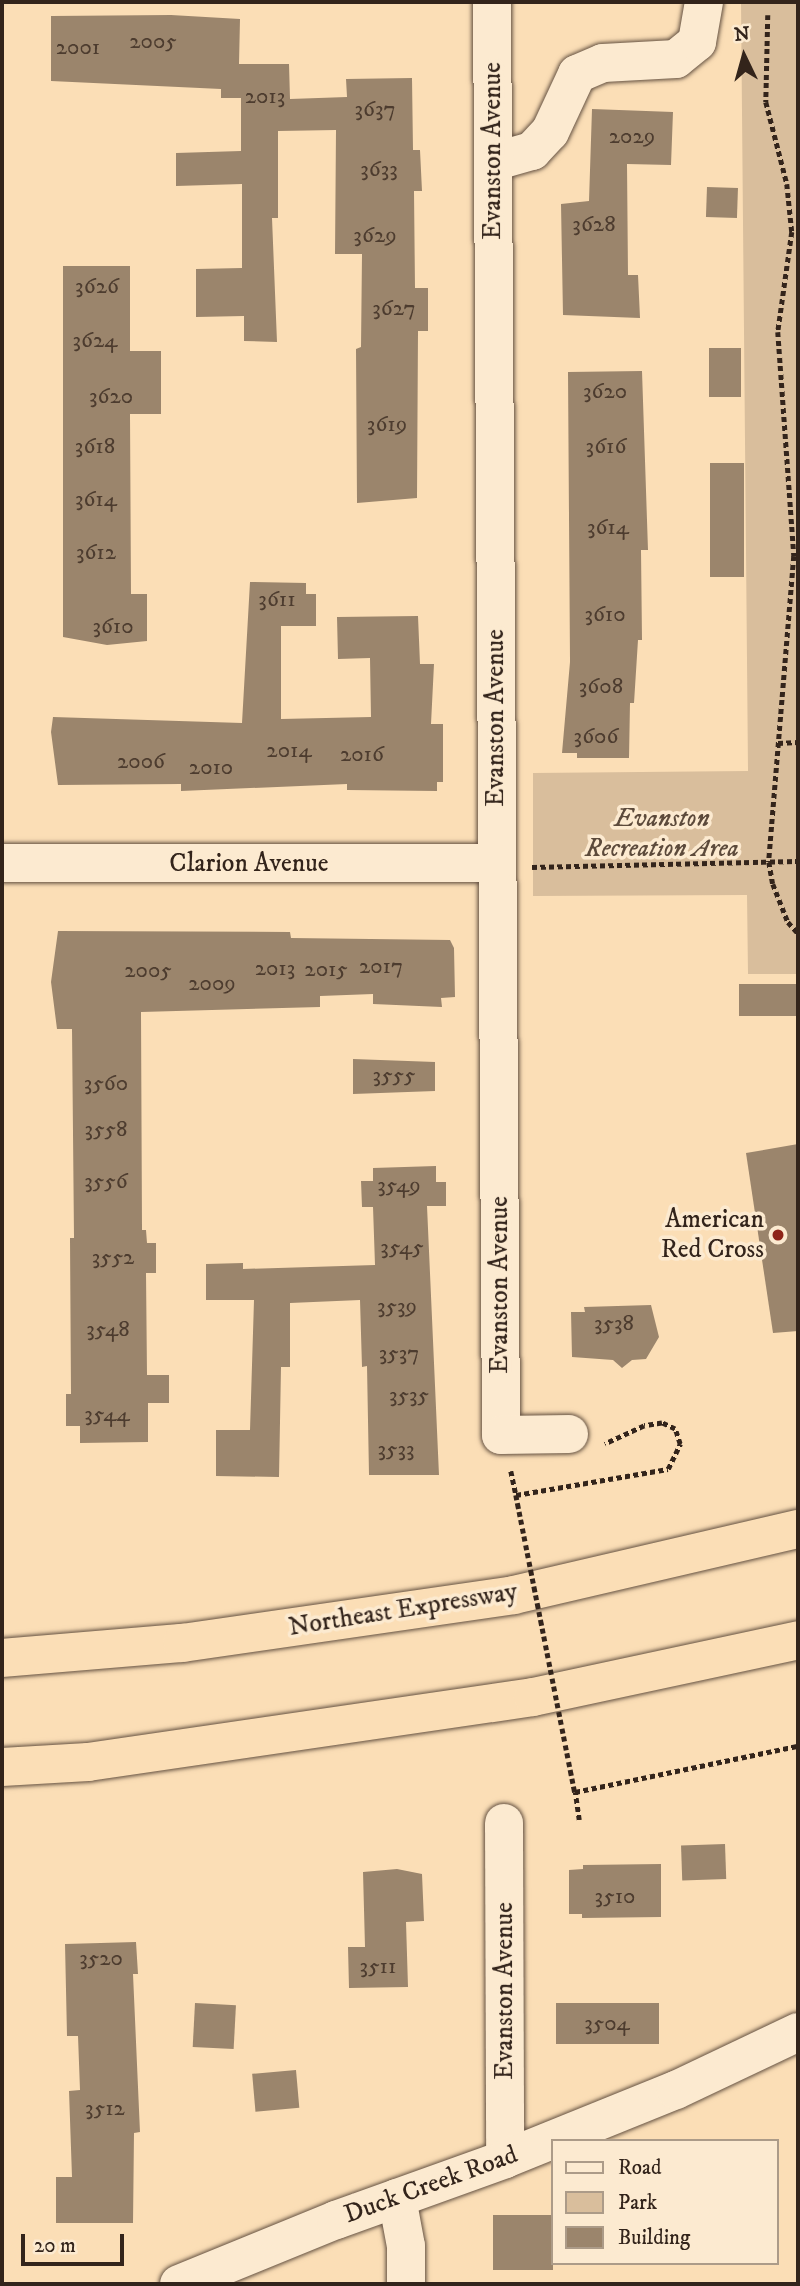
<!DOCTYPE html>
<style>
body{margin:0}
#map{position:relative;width:800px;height:2286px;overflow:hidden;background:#fbdeb6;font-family:"IM FELL DW Pica",serif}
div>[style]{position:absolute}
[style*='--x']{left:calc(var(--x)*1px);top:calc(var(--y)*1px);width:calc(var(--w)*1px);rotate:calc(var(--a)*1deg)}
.green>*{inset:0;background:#d9be9c}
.building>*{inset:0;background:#9b856c;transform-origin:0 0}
.path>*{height:4.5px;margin-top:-2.25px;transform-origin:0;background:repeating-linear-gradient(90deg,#33241b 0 5px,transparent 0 8.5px)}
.roads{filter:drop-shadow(0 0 2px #655242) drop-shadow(0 0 2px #655242)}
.minor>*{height:38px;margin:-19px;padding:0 19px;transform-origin:19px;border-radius:19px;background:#fcead0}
.highway>*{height:38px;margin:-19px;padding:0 19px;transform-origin:19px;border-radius:19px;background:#fbdeb6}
.path-bridge>*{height:4.5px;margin-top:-2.25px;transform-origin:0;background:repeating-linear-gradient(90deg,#33241b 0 5px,transparent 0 8.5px)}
.dots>*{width:19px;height:19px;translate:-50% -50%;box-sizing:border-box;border:4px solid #fcead0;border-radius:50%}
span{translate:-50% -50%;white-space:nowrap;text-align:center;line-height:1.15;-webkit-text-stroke:7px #fcead0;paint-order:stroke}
.number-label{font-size:23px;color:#4d3c2f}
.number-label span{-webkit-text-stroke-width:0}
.street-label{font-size:26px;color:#33241b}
.park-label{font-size:26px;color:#5c4a3b;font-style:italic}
.poi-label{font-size:26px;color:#33241b}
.right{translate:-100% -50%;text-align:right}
.frame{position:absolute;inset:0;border:4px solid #33241b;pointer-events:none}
.legend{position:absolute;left:551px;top:2139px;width:228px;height:126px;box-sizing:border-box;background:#fcead0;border:2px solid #ac9b88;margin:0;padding:9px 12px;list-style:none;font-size:21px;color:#33241b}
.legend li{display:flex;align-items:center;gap:14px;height:35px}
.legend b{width:35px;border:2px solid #ac9b88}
.north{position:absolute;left:709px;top:21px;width:70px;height:70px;-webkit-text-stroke:5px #fcead0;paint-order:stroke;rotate:355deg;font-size:19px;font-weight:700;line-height:28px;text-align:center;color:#33241b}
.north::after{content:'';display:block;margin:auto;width:24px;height:32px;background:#33241b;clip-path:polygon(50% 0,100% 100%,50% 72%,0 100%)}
.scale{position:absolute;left:21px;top:2234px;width:103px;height:32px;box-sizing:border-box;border:4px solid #33241b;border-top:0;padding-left:9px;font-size:21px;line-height:24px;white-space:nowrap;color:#33241b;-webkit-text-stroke:5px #fcead0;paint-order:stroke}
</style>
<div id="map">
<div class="green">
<i style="clip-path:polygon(741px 2px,798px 2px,798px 974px,748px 974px,747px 895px,533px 896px,533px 773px,748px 771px)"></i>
</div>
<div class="building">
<i style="clip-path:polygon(171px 15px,240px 19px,239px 64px,289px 64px,290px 99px,347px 97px,346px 79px,412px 78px,413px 150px,420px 150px,422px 191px,414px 191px,415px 288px,428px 288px,428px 331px,418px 331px,417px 498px,357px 503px,356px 349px,361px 347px,362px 254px,335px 254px,336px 130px,278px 131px,278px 218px,272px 218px,277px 342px,244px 341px,244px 316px,196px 317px,196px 269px,242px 268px,242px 184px,176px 186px,176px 153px,241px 151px,241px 98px,221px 98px,221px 89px,51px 81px,51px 16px)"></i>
<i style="clip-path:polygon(592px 109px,673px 112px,671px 165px,627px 164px,628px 275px,638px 275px,640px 318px,563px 315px,561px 204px,589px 201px)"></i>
<i style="left:707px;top:187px;width:31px;height:30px;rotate:2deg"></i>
<i style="clip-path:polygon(63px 266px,130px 266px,130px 351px,161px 351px,161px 414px,130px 414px,131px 594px,147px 594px,147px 641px,107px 645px,63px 637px)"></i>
<i style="left:709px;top:348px;width:32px;height:49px"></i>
<i style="clip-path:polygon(642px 371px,648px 550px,641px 550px,642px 640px,638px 640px,634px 703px,630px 703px,629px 758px,577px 758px,577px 753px,562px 753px,570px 662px,568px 372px)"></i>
<i style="left:710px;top:463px;width:34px;height:114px"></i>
<i style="clip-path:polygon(250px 582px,306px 583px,306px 594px,316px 594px,316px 626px,281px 626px,281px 719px,371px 717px,370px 658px,338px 659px,337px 617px,418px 616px,420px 664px,434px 664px,431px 724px,443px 724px,443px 782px,437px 782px,437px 791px,347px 790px,347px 784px,181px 791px,181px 784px,58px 785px,51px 732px,53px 717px,242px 723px)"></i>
<i style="clip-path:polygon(58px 931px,290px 932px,291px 938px,450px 940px,454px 948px,455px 997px,441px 998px,442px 1007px,373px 1004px,373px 994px,320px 996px,320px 1007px,141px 1012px,142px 1230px,146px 1230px,147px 1243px,156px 1243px,156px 1273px,146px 1273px,147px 1375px,169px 1375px,169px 1403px,148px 1403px,148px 1442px,80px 1443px,80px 1426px,66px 1426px,66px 1394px,71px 1394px,70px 1238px,74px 1238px,72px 1029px,57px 1029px,51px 982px)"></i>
<i style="left:798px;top:984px;width:32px;height:59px;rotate:90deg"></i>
<i style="clip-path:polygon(353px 1059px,435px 1062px,435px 1091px,353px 1094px)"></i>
<i style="clip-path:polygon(798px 1144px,798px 1331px,773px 1333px,746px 1153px)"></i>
<i style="clip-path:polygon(436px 1166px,436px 1182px,446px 1182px,446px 1206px,427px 1206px,439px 1475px,369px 1475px,367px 1366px,362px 1367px,360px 1300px,290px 1303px,290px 1367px,281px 1367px,279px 1477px,216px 1476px,216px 1430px,250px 1430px,254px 1300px,206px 1300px,206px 1264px,243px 1263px,243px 1269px,375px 1265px,373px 1207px,362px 1207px,361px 1181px,373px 1181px,373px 1168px)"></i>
<i style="clip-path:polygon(651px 1305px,659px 1337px,646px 1359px,632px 1360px,622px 1368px,613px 1360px,572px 1357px,571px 1312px,585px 1312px,584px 1307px)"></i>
<i style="left:725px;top:1844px;width:35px;height:44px;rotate:88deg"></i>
<i style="clip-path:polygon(661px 1864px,661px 1917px,582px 1918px,582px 1914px,569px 1914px,569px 1870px,583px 1869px,583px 1865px)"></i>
<i style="clip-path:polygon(397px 1869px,422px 1874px,424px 1921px,406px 1922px,408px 1987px,349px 1988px,348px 1947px,365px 1947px,363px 1872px)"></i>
<i style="clip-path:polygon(136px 1942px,138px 1974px,133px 1974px,140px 2132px,134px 2133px,133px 2223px,56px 2223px,56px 2177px,72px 2177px,69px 2091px,80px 2090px,78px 2036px,67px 2036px,65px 1944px)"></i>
<i style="left:195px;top:2003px;width:41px;height:44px;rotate:3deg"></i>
<i style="left:659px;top:2003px;width:41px;height:103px;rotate:90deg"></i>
<i style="left:296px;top:2070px;width:38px;height:44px;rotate:85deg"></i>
<i style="left:493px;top:2215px;width:60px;height:55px"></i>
</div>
<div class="path">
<i style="--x:768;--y:15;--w:87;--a:91.3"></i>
<i style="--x:766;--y:102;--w:85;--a:75.6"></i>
<i style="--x:787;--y:184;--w:48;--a:84.1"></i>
<i style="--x:792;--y:232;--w:101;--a:98"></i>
<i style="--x:778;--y:332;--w:225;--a:85.9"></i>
<i style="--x:794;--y:556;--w:307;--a:94.7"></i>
<i style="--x:769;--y:862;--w:22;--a:80"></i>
<i style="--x:773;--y:884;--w:41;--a:68.5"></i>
<i style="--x:788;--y:922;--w:15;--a:48"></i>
<i style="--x:778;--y:743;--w:20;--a:-3"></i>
<i style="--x:532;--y:867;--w:266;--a:-1.3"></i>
<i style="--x:511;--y:1471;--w:25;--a:78"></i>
<i style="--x:516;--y:1495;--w:154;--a:-9.7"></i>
<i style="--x:668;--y:1469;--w:28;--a:-64"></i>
<i style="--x:680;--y:1444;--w:16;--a:-108"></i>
<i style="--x:675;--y:1429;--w:14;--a:-155"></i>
<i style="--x:662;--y:1423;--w:18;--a:171"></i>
<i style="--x:644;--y:1426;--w:43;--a:155.2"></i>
<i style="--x:579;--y:1820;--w:28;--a:-98"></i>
<i style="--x:575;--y:1792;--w:228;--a:-11.7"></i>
</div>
<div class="roads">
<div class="minor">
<i style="--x:492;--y:2;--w:1433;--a:89.64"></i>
<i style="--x:501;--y:1435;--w:68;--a:-0.8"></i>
<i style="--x:493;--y:162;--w:41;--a:-15.8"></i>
<i style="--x:532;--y:151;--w:26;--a:-47"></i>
<i style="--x:550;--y:132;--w:64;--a:-65"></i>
<i style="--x:577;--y:74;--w:28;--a:-23"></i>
<i style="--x:603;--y:63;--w:73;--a:-3.1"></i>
<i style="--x:676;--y:59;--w:27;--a:-39"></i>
<i style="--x:697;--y:42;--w:41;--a:-80.1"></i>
<i style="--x:2;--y:863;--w:493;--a:0"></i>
<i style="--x:504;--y:1823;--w:336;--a:89.8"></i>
<i style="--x:397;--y:2198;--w:49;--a:79.4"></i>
<i style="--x:406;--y:2246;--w:38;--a:90"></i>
<i style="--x:179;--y:2284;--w:170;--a:-22.2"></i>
<i style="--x:336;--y:2220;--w:180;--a:-19.8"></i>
<i style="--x:505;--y:2159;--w:184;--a:-22"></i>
<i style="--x:676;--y:2090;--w:135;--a:-25.4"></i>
</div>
<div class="highway">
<i style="--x:2;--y:1658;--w:181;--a:-4.8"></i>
<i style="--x:182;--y:1643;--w:335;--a:-8.2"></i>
<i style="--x:514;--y:1595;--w:292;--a:-13.1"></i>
<i style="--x:2;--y:1767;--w:86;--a:-3.3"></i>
<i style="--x:88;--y:1762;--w:450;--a:-8.3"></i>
<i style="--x:533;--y:1697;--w:271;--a:-12.1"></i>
</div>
</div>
<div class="path-bridge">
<i style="--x:516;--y:1495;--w:303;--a:78.8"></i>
</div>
<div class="dots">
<i style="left:778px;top:1235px;background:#8f2418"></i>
</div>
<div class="number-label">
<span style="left:153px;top:42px">2005</span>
<span style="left:78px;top:48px">2001</span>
<span style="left:265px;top:97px">2013</span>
<span style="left:375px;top:110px">3637</span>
<span style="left:632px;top:137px">2029</span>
<span style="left:379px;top:170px">3633</span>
<span style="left:594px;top:225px">3628</span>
<span style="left:375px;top:236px">3629</span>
<span style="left:97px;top:287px">3626</span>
<span style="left:394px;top:309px">3627</span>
<span style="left:95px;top:341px">3624</span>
<span style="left:605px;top:392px">3620</span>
<span style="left:111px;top:397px">3620</span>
<span style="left:387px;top:425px">3619</span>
<span style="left:95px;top:447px">3618</span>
<span style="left:606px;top:447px">3616</span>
<span style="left:96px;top:500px">3614</span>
<span style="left:608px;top:528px">3614</span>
<span style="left:96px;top:553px">3612</span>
<span style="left:277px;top:600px">3611</span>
<span style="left:605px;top:615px">3610</span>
<span style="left:113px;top:627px">3610</span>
<span style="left:601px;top:687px">3608</span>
<span style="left:596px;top:737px">3606</span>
<span style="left:289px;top:751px">2014</span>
<span style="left:362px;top:755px">2016</span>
<span style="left:141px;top:762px">2006</span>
<span style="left:211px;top:768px">2010</span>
<span style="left:381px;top:967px">2017</span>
<span style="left:275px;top:969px">2013</span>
<span style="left:326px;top:970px">2015</span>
<span style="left:148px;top:971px">2005</span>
<span style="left:212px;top:984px">2009</span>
<span style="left:394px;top:1076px">3555</span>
<span style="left:106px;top:1084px">3560</span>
<span style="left:106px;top:1130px">3558</span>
<span style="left:106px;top:1182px">3556</span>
<span style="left:399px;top:1186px">3549</span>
<span style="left:402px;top:1248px">3545</span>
<span style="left:113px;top:1258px">3552</span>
<span style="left:397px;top:1307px">3539</span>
<span style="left:614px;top:1324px">3538</span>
<span style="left:108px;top:1330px">3548</span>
<span style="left:399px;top:1354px">3537</span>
<span style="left:409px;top:1396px">3535</span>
<span style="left:107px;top:1415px">3544</span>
<span style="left:396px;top:1450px">3533</span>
<span style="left:615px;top:1897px">3510</span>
<span style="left:101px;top:1959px">3520</span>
<span style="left:378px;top:1967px">3511</span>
<span style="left:607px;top:2024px">3504</span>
<span style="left:105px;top:2109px">3512</span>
</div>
<div class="street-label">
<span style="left:493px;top:151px;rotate:-90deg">Evanston Avenue</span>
<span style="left:496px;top:718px;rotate:-90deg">Evanston Avenue</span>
<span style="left:249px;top:864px">Clarion Avenue</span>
<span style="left:500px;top:1285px;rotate:-90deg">Evanston Avenue</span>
<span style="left:403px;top:1610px;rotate:-9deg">Northeast Expressway</span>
<span style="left:505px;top:1991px;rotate:-90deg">Evanston Avenue</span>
<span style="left:431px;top:2185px;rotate:-20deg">Duck Creek Road</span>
</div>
<div class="park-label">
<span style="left:662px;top:834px">Evanston<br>Recreation Area</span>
</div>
<div class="poi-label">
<span class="right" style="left:764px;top:1235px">American<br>Red Cross</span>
</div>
<div class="frame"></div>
<ul class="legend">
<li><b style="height:9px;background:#fcead0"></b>Road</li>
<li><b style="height:19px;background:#d9be9c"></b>Park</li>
<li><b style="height:19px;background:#9b856c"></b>Building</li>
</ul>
<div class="north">N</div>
<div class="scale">20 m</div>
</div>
